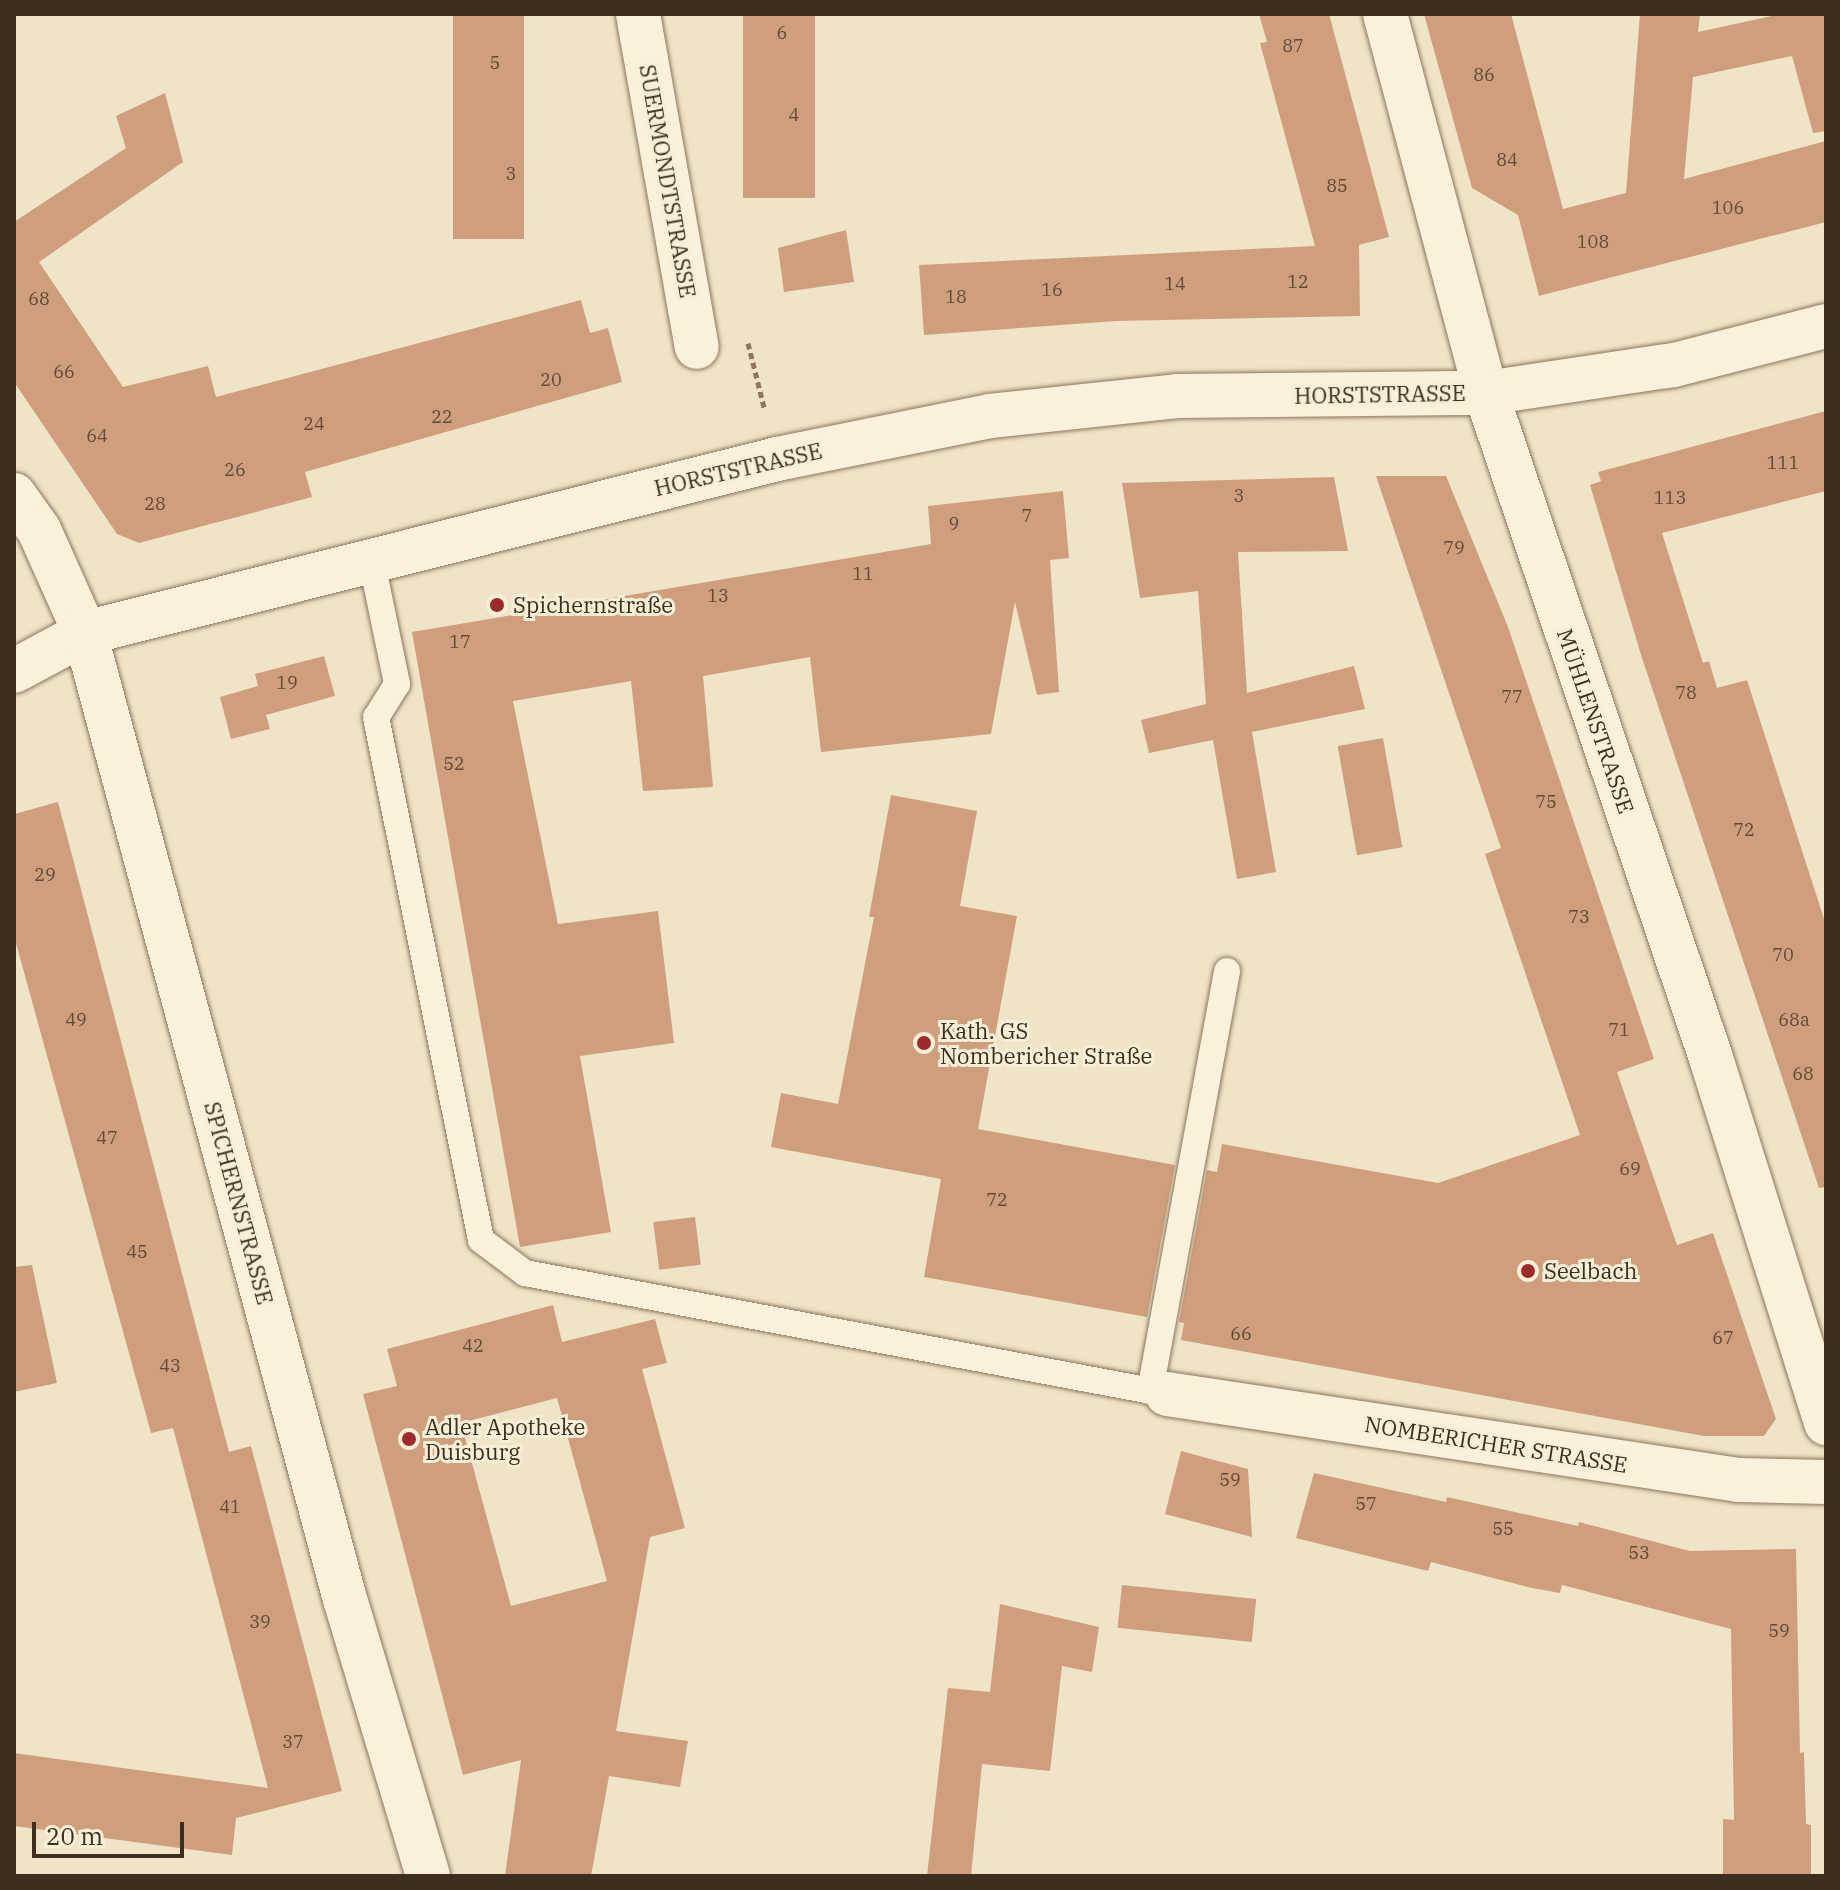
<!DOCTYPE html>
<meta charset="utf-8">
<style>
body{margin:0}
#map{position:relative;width:1840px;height:1890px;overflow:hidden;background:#f0e4c8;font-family:"IBM Plex Serif",serif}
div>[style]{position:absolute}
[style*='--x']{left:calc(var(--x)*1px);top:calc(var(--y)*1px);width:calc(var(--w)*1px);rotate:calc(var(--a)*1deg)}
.building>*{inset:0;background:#cf9f7d;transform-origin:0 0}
.path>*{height:5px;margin-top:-2.5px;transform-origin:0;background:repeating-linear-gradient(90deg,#8d765c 0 6px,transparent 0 10px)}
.roads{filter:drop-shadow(0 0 2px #8d765c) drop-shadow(0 0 2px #8d765c)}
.service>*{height:26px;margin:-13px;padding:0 13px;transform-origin:13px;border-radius:13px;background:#faf1dc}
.minor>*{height:44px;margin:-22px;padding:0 22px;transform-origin:22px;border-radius:22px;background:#faf1dc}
.tertiary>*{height:44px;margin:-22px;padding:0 22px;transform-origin:22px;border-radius:22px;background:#faf1dc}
.dots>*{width:22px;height:22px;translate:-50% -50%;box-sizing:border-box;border:4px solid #f7eed8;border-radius:50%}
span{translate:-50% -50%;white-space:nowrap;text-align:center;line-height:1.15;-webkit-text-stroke:6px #f7eed8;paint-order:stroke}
.number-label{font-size:18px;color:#624a37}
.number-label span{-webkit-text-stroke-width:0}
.street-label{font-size:22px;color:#3d2e20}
.poi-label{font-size:22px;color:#3d2e20}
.left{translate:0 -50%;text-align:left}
.frame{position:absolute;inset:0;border:16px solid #3d2e20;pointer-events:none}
.scale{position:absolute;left:32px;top:1822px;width:152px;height:36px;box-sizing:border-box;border:4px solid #3d2e20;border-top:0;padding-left:10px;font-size:24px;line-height:28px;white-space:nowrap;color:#3d2e20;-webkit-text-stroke:6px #f7eed8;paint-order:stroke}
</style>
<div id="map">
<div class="building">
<i style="left:453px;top:14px;width:71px;height:225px"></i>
<i style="left:743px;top:14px;width:72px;height:184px"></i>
<i style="clip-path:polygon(1259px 14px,1329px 14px,1389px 237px,1359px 245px,1360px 316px,1116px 321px,924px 335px,919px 265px,1315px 246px,1260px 43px,1267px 42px)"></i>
<i style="clip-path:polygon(1424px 14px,1511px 14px,1563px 209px,1626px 193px,1640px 14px,1700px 14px,1698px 32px,1781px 14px,1826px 14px,1826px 131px,1813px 133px,1792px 56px,1693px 77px,1684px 179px,1826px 141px,1826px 222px,1539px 296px,1518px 215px,1472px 188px)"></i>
<i style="clip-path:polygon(165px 93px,183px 162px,39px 262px,123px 387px,208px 366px,216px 397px,581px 300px,590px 333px,608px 328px,622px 382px,305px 472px,312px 497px,139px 543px,117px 534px,14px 382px,14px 222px,126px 148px,116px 116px)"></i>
<i style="clip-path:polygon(846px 230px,854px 282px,784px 292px,778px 248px)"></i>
<i style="clip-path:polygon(1826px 411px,1826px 491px,1662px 533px,1703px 663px,1709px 661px,1717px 688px,1747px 680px,1826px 925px,1826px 1187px,1819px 1188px,1642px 658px,1590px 485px,1601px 481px,1598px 472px)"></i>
<i style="clip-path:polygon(1376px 476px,1446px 476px,1508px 627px,1654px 1059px,1617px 1072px,1677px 1245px,1713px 1233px,1776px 1419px,1764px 1436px,1704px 1436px,1181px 1340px,1184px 1323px,1179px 1322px,1207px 1170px,1217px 1172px,1222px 1144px,1438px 1183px,1580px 1135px,1485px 854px,1501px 848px)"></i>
<i style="clip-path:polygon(1334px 477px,1348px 551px,1238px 552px,1247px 693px,1354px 666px,1365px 709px,1252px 732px,1276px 872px,1237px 879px,1213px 740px,1149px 753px,1141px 720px,1206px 704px,1198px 591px,1140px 598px,1122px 483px)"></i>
<i style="clip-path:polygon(1063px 491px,1069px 558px,1050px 560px,1059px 692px,1037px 695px,1015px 602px,991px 734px,821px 752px,810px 657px,703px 676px,713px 787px,643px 791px,631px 681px,513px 701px,558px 924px,658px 911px,674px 1043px,580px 1056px,611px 1232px,520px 1247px,412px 632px,931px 544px,928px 506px)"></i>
<i style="clip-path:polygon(324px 656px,335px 696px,266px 715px,270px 729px,231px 739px,220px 697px,258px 686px,255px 674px)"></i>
<i style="left:1383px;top:738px;width:111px;height:46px;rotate:80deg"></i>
<i style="clip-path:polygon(891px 795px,977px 811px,960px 906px,1017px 916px,978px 1129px,1175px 1165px,1147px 1317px,924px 1277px,941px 1179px,771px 1147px,781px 1093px,838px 1104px,874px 917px,869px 917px)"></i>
<i style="clip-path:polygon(58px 802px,229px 1452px,251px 1446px,342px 1791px,236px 1818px,232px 1855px,14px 1826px,14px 1753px,268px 1788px,173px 1428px,151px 1433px,14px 936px,14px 814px)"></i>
<i style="left:695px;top:1217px;width:48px;height:42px;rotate:83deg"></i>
<i style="clip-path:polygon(32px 1265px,57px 1383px,14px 1392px,14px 1267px)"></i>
<i style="clip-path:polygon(evenodd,553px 1305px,562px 1342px,655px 1319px,667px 1363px,642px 1369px,685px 1528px,650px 1537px,616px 1731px,688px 1741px,680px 1787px,609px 1776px,591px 1876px,505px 1876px,521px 1760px,463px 1775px,363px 1394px,397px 1386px,387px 1349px,553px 1305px,557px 1398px,607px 1581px,511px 1606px,461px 1423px,557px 1398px)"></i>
<i style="clip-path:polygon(1181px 1451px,1248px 1469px,1252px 1537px,1165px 1514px)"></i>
<i style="clip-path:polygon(1314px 1473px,1446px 1502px,1447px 1497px,1578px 1526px,1579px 1522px,1690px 1551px,1796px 1549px,1800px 1753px,1804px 1752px,1806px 1824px,1811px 1825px,1811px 1876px,1723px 1876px,1723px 1819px,1734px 1820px,1731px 1629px,1562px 1585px,1560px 1593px,1532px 1588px,1431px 1562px,1428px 1571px,1296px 1538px)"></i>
<i style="left:1122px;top:1585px;width:135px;height:43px;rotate:6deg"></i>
<i style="clip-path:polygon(1000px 1604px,1099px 1627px,1092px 1672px,1062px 1666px,1050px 1771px,982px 1764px,971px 1876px,927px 1876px,948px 1688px,990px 1692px)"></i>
</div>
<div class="path">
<i style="--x:748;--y:343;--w:70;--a:76"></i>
</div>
<div class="roads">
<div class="service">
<i style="--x:372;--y:563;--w:124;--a:78.3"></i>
<i style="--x:397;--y:684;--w:39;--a:122"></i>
<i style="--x:376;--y:717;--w:533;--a:78.65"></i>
<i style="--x:481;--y:1240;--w:55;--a:36.9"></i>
<i style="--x:525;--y:1273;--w:653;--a:10.67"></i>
<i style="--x:1150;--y:1391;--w:427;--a:-79.6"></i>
</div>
<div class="minor">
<i style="--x:638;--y:14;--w:338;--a:80"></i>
<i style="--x:1385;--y:14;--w:392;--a:75.1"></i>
<i style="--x:1486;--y:393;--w:702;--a:71.31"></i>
<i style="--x:1711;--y:1058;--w:383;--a:72.5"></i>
<i style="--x:14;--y:495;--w:43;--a:54.5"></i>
<i style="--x:39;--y:530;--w:113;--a:65.9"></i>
<i style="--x:85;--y:633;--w:1000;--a:74.94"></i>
<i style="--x:345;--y:1599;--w:289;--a:73.3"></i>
<i style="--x:1167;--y:1394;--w:578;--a:8.55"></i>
<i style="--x:1739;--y:1480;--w:87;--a:1.3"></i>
</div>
<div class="tertiary">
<i style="--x:14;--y:671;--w:81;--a:-28.2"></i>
<i style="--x:85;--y:633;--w:714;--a:-14.11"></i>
<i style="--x:777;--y:459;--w:217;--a:-11.4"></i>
<i style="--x:990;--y:416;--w:188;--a:-6.1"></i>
<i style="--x:1177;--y:396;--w:309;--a:-0.6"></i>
<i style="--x:1486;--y:393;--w:190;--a:-8.5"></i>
<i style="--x:1674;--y:365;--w:157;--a:-14.4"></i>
</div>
</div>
<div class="dots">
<i style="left:497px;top:605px;background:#9e2a2b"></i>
<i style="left:924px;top:1043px;background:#9e2a2b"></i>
<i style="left:1528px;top:1271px;background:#9e2a2b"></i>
<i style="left:409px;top:1439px;background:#9e2a2b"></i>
</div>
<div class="number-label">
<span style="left:782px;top:33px">6</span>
<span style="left:1293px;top:46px">87</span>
<span style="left:495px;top:63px">5</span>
<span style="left:1484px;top:75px">86</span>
<span style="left:794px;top:115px">4</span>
<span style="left:1507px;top:160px">84</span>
<span style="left:511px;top:174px">3</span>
<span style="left:1337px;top:186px">85</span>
<span style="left:1728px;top:208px">106</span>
<span style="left:1593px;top:242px">108</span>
<span style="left:1298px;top:282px">12</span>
<span style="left:1175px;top:284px">14</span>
<span style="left:1052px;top:290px">16</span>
<span style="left:956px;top:297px">18</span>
<span style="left:39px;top:299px">68</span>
<span style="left:64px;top:372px">66</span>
<span style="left:551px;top:380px">20</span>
<span style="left:442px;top:417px">22</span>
<span style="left:314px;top:424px">24</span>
<span style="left:97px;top:436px">64</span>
<span style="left:1783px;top:463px">111</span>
<span style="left:235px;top:470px">26</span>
<span style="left:1239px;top:496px">3</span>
<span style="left:1670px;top:498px">113</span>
<span style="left:155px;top:504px">28</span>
<span style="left:1027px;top:516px">7</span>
<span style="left:954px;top:524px">9</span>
<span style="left:1454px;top:548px">79</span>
<span style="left:863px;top:574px">11</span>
<span style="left:718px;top:596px">13</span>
<span style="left:460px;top:642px">17</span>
<span style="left:287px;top:683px">19</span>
<span style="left:1686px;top:693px">78</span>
<span style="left:1512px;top:697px">77</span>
<span style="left:454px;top:764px">52</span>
<span style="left:1546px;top:802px">75</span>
<span style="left:1744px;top:830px">72</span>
<span style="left:45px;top:875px">29</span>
<span style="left:1579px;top:917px">73</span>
<span style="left:1783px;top:955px">70</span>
<span style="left:76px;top:1020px">49</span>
<span style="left:1794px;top:1020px">68a</span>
<span style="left:1619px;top:1030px">71</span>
<span style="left:1803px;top:1074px">68</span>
<span style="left:107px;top:1138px">47</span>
<span style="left:1630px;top:1169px">69</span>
<span style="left:997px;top:1200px">72</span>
<span style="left:137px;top:1252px">45</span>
<span style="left:1241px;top:1334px">66</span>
<span style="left:1723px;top:1338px">67</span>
<span style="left:473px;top:1346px">42</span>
<span style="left:170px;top:1366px">43</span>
<span style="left:1230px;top:1480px">59</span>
<span style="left:1366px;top:1504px">57</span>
<span style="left:230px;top:1507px">41</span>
<span style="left:1503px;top:1529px">55</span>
<span style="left:1639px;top:1553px">53</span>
<span style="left:260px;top:1622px">39</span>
<span style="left:1779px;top:1631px">59</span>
<span style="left:293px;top:1742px">37</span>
</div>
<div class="street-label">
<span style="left:668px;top:181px;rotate:80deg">SUERMONDTSTRASSE</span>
<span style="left:1380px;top:394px;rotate:-1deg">HORSTSTRASSE</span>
<span style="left:738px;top:469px;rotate:-13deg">HORSTSTRASSE</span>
<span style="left:1596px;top:721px;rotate:71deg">MÜHLENSTRASSE</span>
<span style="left:239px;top:1203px;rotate:75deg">SPICHERNSTRASSE</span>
<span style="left:1496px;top:1444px;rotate:9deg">NOMBERICHER STRASSE</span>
</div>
<div class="poi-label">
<span class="left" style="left:513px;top:605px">Spichernstraße</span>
<span class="left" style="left:940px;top:1043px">Kath. GS<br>Nombericher Straße</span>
<span class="left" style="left:1544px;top:1271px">Seelbach</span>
<span class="left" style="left:425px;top:1439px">Adler Apotheke<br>Duisburg</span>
</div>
<div class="frame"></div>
<div class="scale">20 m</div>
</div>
